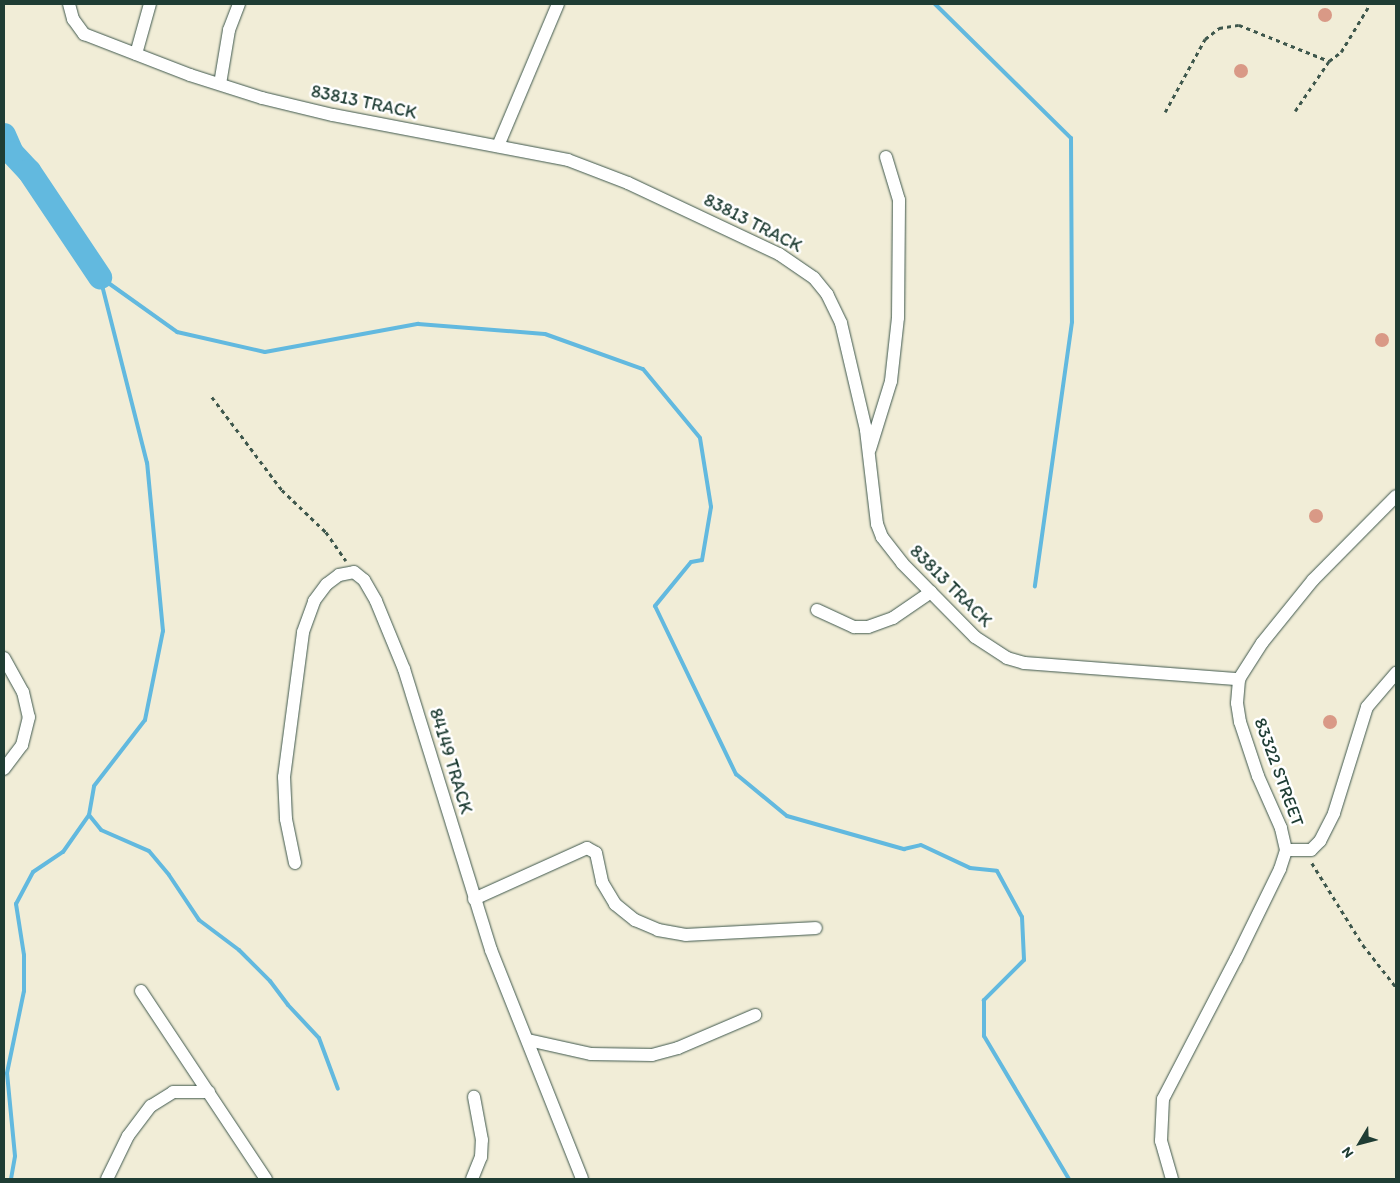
<!DOCTYPE html>
<style>
body{margin:0}
#map{position:relative;width:1400px;height:1183px;overflow:hidden;background:#f1edd7;font-family:Itim,sans-serif}
div>[style]{position:absolute}
[style*='--x']{left:calc(var(--x)*1px);top:calc(var(--y)*1px);width:calc(var(--w)*1px);rotate:calc(var(--a)*1deg)}
.stream>*{height:4px;margin:-2px;padding:0 2px;transform-origin:2px;border-radius:2px;background:#62b9df}
.river>*{height:24px;margin:-12px;padding:0 12px;transform-origin:12px;border-radius:12px;background:#62b9df}
.building>*{inset:0;background:#d99986}
.round{border-radius:50%}
.path>*{height:2.5px;margin-top:-1.25px;transform-origin:0;background:repeating-linear-gradient(90deg,#3e574c 0 4px,transparent 0 8px)}
.roads{filter:drop-shadow(0 0 1px #3e574c) drop-shadow(0 0 1px #3e574c)}
.street>*{height:12px;margin:-6px;padding:0 6px;transform-origin:6px;border-radius:6px;background:#fff}
span{translate:-50% -50%;white-space:nowrap;text-align:center;line-height:1.15;-webkit-text-stroke:5px #fff;paint-order:stroke}
.street-label{font-size:18px;color:#1f3d34}
.frame{position:absolute;inset:0;border:5px solid #1f3d34;pointer-events:none}
.north{position:absolute;left:1335px;top:1118px;width:50px;height:50px;-webkit-text-stroke:4px #fff;paint-order:stroke;rotate:233deg;font-size:14px;font-weight:700;line-height:20px;text-align:center;color:#1f3d34}
.north::after{content:'';display:block;margin:auto;width:18px;height:22px;background:#1f3d34;clip-path:polygon(50% 0,100% 100%,50% 72%,0 100%)}
</style>
<div id="map">
<div class="stream">
<i style="--x:935;--y:4;--w:191;--a:44.6"></i>
<i style="--x:1071;--y:138;--w:184;--a:89.7"></i>
<i style="--x:1072;--y:322;--w:267;--a:98"></i>
<i style="--x:100;--y:277;--w:95;--a:35.5"></i>
<i style="--x:177;--y:332;--w:90;--a:12.8"></i>
<i style="--x:265;--y:352;--w:156;--a:-10.4"></i>
<i style="--x:418;--y:324;--w:127;--a:4.5"></i>
<i style="--x:545;--y:334;--w:104;--a:19.7"></i>
<i style="--x:643;--y:369;--w:89;--a:50.4"></i>
<i style="--x:700;--y:438;--w:70;--a:80.9"></i>
<i style="--x:711;--y:507;--w:54;--a:99.6"></i>
<i style="--x:702;--y:560;--w:11;--a:170"></i>
<i style="--x:691;--y:562;--w:57;--a:129.3"></i>
<i style="--x:655;--y:606;--w:187;--a:64.3"></i>
<i style="--x:736;--y:774;--w:66;--a:39.5"></i>
<i style="--x:787;--y:816;--w:122;--a:15.8"></i>
<i style="--x:904;--y:849;--w:17;--a:-13"></i>
<i style="--x:921;--y:845;--w:54;--a:25.1"></i>
<i style="--x:970;--y:868;--w:27;--a:6"></i>
<i style="--x:997;--y:871;--w:52;--a:61.5"></i>
<i style="--x:1022;--y:917;--w:43;--a:87.3"></i>
<i style="--x:1024;--y:960;--w:57;--a:135"></i>
<i style="--x:984;--y:1000;--w:36;--a:90"></i>
<i style="--x:984;--y:1036;--w:166;--a:59.3"></i>
<i style="--x:89;--y:815;--w:19;--a:51"></i>
<i style="--x:101;--y:830;--w:52;--a:23.6"></i>
<i style="--x:149;--y:851;--w:31;--a:50"></i>
<i style="--x:169;--y:875;--w:54;--a:56.3"></i>
<i style="--x:199;--y:920;--w:50;--a:36.9"></i>
<i style="--x:239;--y:950;--w:44;--a:45"></i>
<i style="--x:270;--y:981;--w:30;--a:53"></i>
<i style="--x:288;--y:1005;--w:45;--a:46.8"></i>
<i style="--x:319;--y:1038;--w:54;--a:69.6"></i>
<i style="--x:11;--y:1179;--w:23;--a:-80"></i>
<i style="--x:15;--y:1156;--w:83;--a:-95.5"></i>
<i style="--x:7;--y:1073;--w:84;--a:-78.3"></i>
<i style="--x:24;--y:991;--w:36;--a:-90"></i>
<i style="--x:24;--y:955;--w:52;--a:-98.9"></i>
<i style="--x:16;--y:904;--w:36;--a:-62"></i>
<i style="--x:33;--y:872;--w:36;--a:-34"></i>
<i style="--x:63;--y:852;--w:45;--a:-54.9"></i>
<i style="--x:89;--y:815;--w:29;--a:-80"></i>
<i style="--x:94;--y:786;--w:83;--a:-52.3"></i>
<i style="--x:145;--y:720;--w:91;--a:-78.6"></i>
<i style="--x:163;--y:631;--w:169;--a:-95.4"></i>
<i style="--x:147;--y:463;--w:192;--a:-104.2"></i>
</div>
<div class="river">
<i style="--x:4;--y:135;--w:20;--a:66"></i>
<i style="--x:12;--y:153;--w:25;--a:47"></i>
<i style="--x:29;--y:171;--w:128;--a:56.2"></i>
</div>
<div class="building">
<i class="round" style="left:1318px;top:8px;width:14px;height:14px"></i>
<i class="round" style="left:1234px;top:64px;width:14px;height:14px"></i>
<i class="round" style="left:1375px;top:333px;width:14px;height:14px"></i>
<i class="round" style="left:1309px;top:509px;width:14px;height:14px"></i>
<i class="round" style="left:1323px;top:715px;width:14px;height:14px"></i>
</div>
<div class="path">
<i style="--x:1295;--y:111;--w:60;--a:-55.8"></i>
<i style="--x:1329;--y:61;--w:15;--a:-37"></i>
<i style="--x:1341;--y:52;--w:56;--a:-58.9"></i>
<i style="--x:1165;--y:112;--w:83;--a:-61.3"></i>
<i style="--x:1205;--y:39;--w:18;--a:-38"></i>
<i style="--x:1219;--y:28;--w:20;--a:-9"></i>
<i style="--x:1239;--y:25;--w:97;--a:21.8"></i>
<i style="--x:212;--y:397;--w:116;--a:53"></i>
<i style="--x:282;--y:490;--w:61;--a:43.7"></i>
<i style="--x:326;--y:532;--w:35;--a:55"></i>
<i style="--x:1312;--y:863;--w:97;--a:58.1"></i>
<i style="--x:1363;--y:945;--w:53;--a:51.8"></i>
</div>
<div class="roads">
<div class="street">
<i style="--x:69;--y:4;--w:16;--a:75"></i>
<i style="--x:73;--y:19;--w:19;--a:54"></i>
<i style="--x:84;--y:34;--w:114;--a:21.1"></i>
<i style="--x:190;--y:75;--w:76;--a:17.7"></i>
<i style="--x:262;--y:98;--w:73;--a:13.5"></i>
<i style="--x:333;--y:115;--w:239;--a:10.8"></i>
<i style="--x:568;--y:160;--w:64;--a:21"></i>
<i style="--x:628;--y:183;--w:167;--a:25.2"></i>
<i style="--x:779;--y:254;--w:42;--a:34.4"></i>
<i style="--x:814;--y:278;--w:21;--a:51"></i>
<i style="--x:827;--y:294;--w:32;--a:64"></i>
<i style="--x:841;--y:323;--w:110;--a:76.8"></i>
<i style="--x:866;--y:430;--w:95;--a:83.3"></i>
<i style="--x:877;--y:524;--w:14;--a:69"></i>
<i style="--x:882;--y:537;--w:33;--a:52"></i>
<i style="--x:902;--y:563;--w:104;--a:45.4"></i>
<i style="--x:975;--y:637;--w:38;--a:33"></i>
<i style="--x:1007;--y:658;--w:18;--a:16"></i>
<i style="--x:1024;--y:663;--w:216;--a:4.3"></i>
<i style="--x:136;--y:54;--w:52;--a:-74.4"></i>
<i style="--x:220;--y:84;--w:55;--a:-80.5"></i>
<i style="--x:229;--y:30;--w:28;--a:-69"></i>
<i style="--x:498;--y:146;--w:154;--a:-67.1"></i>
<i style="--x:870;--y:449;--w:71;--a:-72.8"></i>
<i style="--x:891;--y:381;--w:63;--a:-83.7"></i>
<i style="--x:898;--y:318;--w:118;--a:-89.5"></i>
<i style="--x:899;--y:200;--w:45;--a:-106.8"></i>
<i style="--x:817;--y:610;--w:41;--a:24.7"></i>
<i style="--x:854;--y:627;--w:14;--a:0"></i>
<i style="--x:868;--y:627;--w:27;--a:-20"></i>
<i style="--x:893;--y:618;--w:46;--a:-34.4"></i>
<i style="--x:4;--y:658;--w:39;--a:61"></i>
<i style="--x:23;--y:692;--w:26;--a:77"></i>
<i style="--x:29;--y:717;--w:29;--a:104"></i>
<i style="--x:22;--y:745;--w:30;--a:127"></i>
<i style="--x:1286;--y:850;--w:25;--a:0"></i>
<i style="--x:1311;--y:850;--w:13;--a:-45"></i>
<i style="--x:1320;--y:841;--w:31;--a:-63"></i>
<i style="--x:1334;--y:813;--w:111;--a:-72.7"></i>
<i style="--x:1367;--y:707;--w:45;--a:-49.5"></i>
<i style="--x:295;--y:863;--w:45;--a:-101.6"></i>
<i style="--x:286;--y:819;--w:42;--a:-92.7"></i>
<i style="--x:284;--y:777;--w:146;--a:-82.5"></i>
<i style="--x:303;--y:632;--w:33;--a:-70"></i>
<i style="--x:314;--y:601;--w:21;--a:-53"></i>
<i style="--x:327;--y:584;--w:15;--a:-37"></i>
<i style="--x:339;--y:575;--w:15;--a:-11"></i>
<i style="--x:354;--y:572;--w:13;--a:39"></i>
<i style="--x:364;--y:580;--w:24;--a:60"></i>
<i style="--x:376;--y:601;--w:74;--a:67.6"></i>
<i style="--x:404;--y:669;--w:294;--a:72.8"></i>
<i style="--x:491;--y:950;--w:246;--a:68.3"></i>
<i style="--x:474;--y:899;--w:124;--a:-24.3"></i>
<i style="--x:587;--y:848;--w:10;--a:29"></i>
<i style="--x:596;--y:853;--w:30;--a:78"></i>
<i style="--x:602;--y:882;--w:26;--a:59"></i>
<i style="--x:615;--y:904;--w:26;--a:39"></i>
<i style="--x:635;--y:920;--w:25;--a:23"></i>
<i style="--x:658;--y:930;--w:28;--a:10"></i>
<i style="--x:686;--y:935;--w:130;--a:-3.1"></i>
<i style="--x:141;--y:991;--w:226;--a:56.4"></i>
<i style="--x:528;--y:1040;--w:65;--a:12.5"></i>
<i style="--x:591;--y:1054;--w:61;--a:0.9"></i>
<i style="--x:652;--y:1055;--w:27;--a:-15"></i>
<i style="--x:678;--y:1048;--w:84;--a:-23.2"></i>
<i style="--x:107;--y:1179;--w:48;--a:-64"></i>
<i style="--x:128;--y:1136;--w:38;--a:-53"></i>
<i style="--x:151;--y:1106;--w:26;--a:-32"></i>
<i style="--x:173;--y:1092;--w:36;--a:0"></i>
<i style="--x:472;--y:1179;--w:24;--a:-68"></i>
<i style="--x:481;--y:1157;--w:17;--a:-87"></i>
<i style="--x:482;--y:1140;--w:44;--a:-100.5"></i>
<i style="--x:1172;--y:1179;--w:40;--a:-106"></i>
<i style="--x:1161;--y:1141;--w:42;--a:-87.3"></i>
<i style="--x:1163;--y:1099;--w:158;--a:-62.5"></i>
<i style="--x:1236;--y:959;--w:100;--a:-63.9"></i>
<i style="--x:1280;--y:869;--w:20;--a:-72"></i>
<i style="--x:1286;--y:850;--w:23;--a:-103"></i>
<i style="--x:1281;--y:828;--w:57;--a:-113.9"></i>
<i style="--x:1258;--y:776;--w:57;--a:-108.4"></i>
<i style="--x:1240;--y:722;--w:19;--a:-99"></i>
<i style="--x:1237;--y:703;--w:24;--a:-85"></i>
<i style="--x:1239;--y:679;--w:43;--a:-57.4"></i>
<i style="--x:1262;--y:643;--w:81;--a:-51"></i>
<i style="--x:1313;--y:580;--w:118;--a:-45.3"></i>
</div>
</div>
<div class="street-label">
<span style="left:364px;top:102px;rotate:12deg">83813 TRACK</span>
<span style="left:753px;top:223px;rotate:27deg">83813 TRACK</span>
<span style="left:951px;top:586px;rotate:45deg">83813 TRACK</span>
<span style="left:451px;top:761px;rotate:73deg">84149 TRACK</span>
<span style="left:1279px;top:772px;rotate:70deg">83322 STREET</span>
</div>
<div class="frame"></div>
<div class="north">N</div>
</div>
